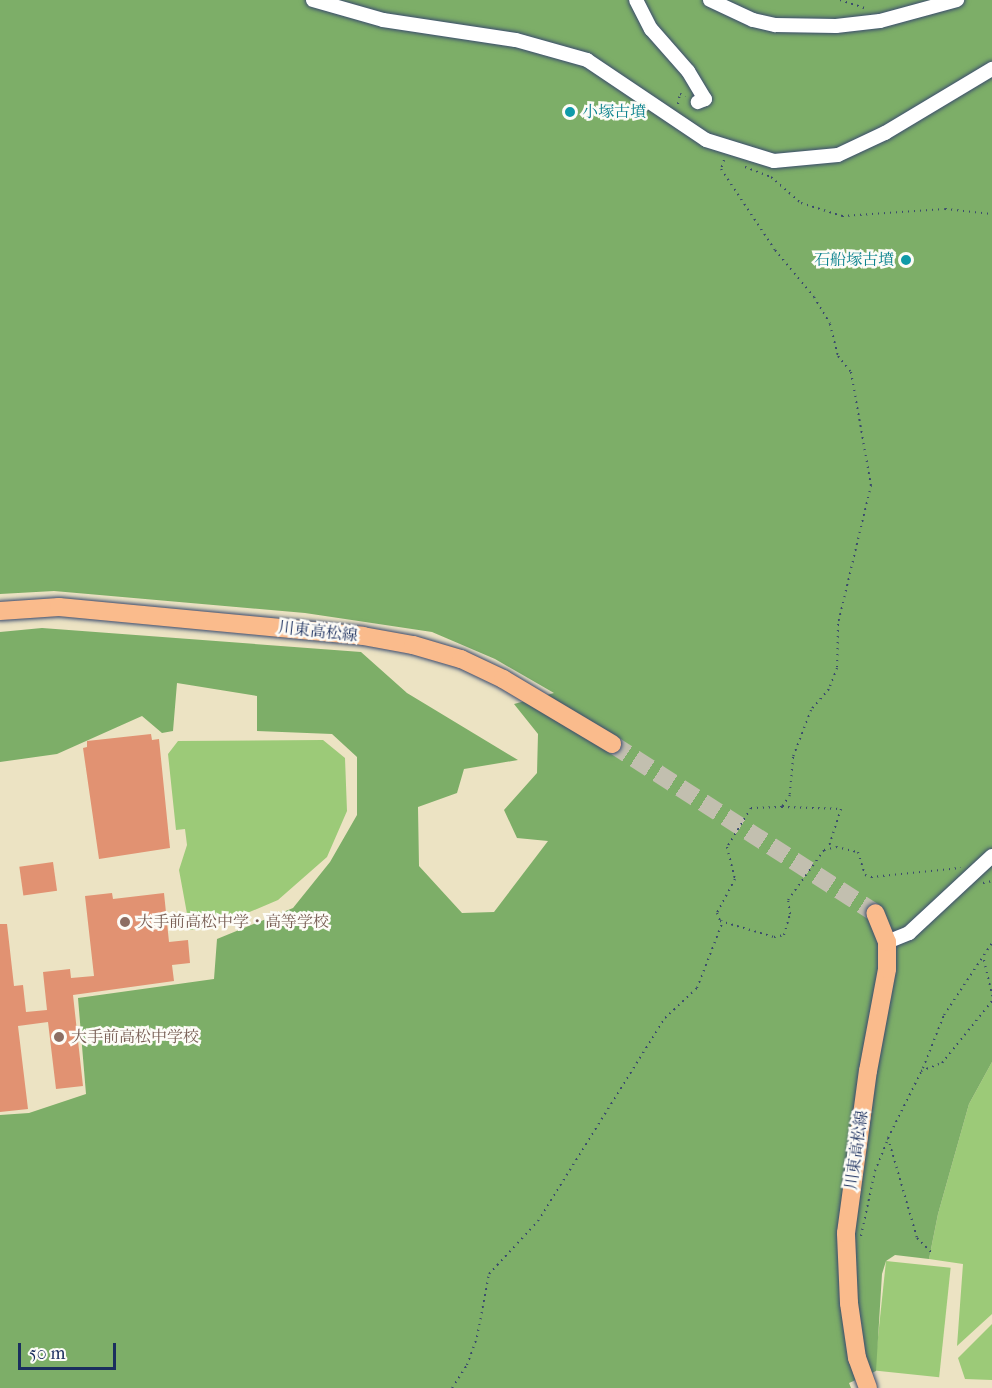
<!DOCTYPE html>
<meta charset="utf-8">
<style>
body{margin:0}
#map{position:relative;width:992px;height:1388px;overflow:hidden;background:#ece3c3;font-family:"IM FELL French Canon","Noto Serif JP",serif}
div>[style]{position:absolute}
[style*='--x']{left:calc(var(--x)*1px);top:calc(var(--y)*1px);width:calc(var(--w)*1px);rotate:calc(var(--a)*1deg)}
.green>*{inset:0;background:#9cca78;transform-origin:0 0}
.forest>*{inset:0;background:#7dae68}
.building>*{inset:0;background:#e19272;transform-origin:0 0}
.major-tunnel>*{height:18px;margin-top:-9px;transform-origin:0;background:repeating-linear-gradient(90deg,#c2bfaf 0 18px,transparent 0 27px)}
.path>*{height:2px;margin-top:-1px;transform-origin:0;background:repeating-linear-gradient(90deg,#3a4a6d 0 1.5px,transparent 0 6px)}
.roads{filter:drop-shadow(0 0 2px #3a4a6d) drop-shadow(0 0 2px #3a4a6d)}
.minor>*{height:14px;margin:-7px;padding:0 7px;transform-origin:7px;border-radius:7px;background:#fff}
.major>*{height:18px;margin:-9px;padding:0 9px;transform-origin:9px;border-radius:9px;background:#fabb8c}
.dots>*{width:16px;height:16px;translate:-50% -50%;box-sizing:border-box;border:3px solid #fdfcf7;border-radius:50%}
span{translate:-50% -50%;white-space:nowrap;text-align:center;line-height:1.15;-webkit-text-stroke:5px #fdfcf7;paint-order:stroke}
.culture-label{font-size:16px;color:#0d838f}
.left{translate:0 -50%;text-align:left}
.right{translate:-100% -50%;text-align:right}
.street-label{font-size:16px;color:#1b2f5e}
.education-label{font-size:16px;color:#785e54}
.scale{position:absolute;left:18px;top:1343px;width:98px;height:27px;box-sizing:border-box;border:3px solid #1b2f5e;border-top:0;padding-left:8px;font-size:18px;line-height:21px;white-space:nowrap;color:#1b2f5e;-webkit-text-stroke:4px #fdfcf7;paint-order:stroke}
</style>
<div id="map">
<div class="green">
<i style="clip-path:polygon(323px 740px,345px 758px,347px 811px,327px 857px,278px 900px,212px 928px,190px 930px,179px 870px,187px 845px,185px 829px,176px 830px,168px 754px,178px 741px)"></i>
<i style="clip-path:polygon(992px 1062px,992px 1314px,957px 1346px,963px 1264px,929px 1259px,938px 1214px,969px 1104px)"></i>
<i style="left:886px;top:1261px;width:65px;height:110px;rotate:6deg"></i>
<i style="clip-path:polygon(992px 1324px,992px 1380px,965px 1379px,958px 1358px)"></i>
</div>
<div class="forest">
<i style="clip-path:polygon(0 0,992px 0,992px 1062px,969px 1104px,938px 1214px,929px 1259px,895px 1255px,886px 1261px,882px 1274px,876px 1371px,849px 1383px,851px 1388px,0 1388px,0 1115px,29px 1113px,86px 1094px,78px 998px,214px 979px,217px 939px,293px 908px,330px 862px,357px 815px,357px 757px,332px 734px,257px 731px,257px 696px,177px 683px,173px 731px,162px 733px,142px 716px,57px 754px,0 762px,0 632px,42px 628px,361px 652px,407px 693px,518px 760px,464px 769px,457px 793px,418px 807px,419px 866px,462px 913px,494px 912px,548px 841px,517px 838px,504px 810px,537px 773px,538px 734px,514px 704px,554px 693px,495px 659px,432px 632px,305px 613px,54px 591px,0 594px)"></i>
</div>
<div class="building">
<i style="clip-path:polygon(151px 734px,152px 740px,159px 739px,170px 848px,99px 859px,83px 748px,87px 747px,87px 741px)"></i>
<i style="left:53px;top:862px;width:29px;height:34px;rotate:82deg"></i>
<i style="clip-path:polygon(112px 893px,113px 899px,164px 893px,169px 942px,188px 940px,190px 963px,172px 965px,174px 981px,73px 995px,83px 1086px,56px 1089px,48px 1022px,18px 1026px,28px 1109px,0 1112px,0 924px,7px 924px,14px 986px,23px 985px,26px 1012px,47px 1010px,43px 972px,70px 969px,71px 978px,94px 976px,85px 896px)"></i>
</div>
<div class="major-tunnel">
<i style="--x:612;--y:744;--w:313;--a:32.7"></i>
</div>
<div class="path">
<i style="--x:840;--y:0;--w:29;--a:18"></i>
<i style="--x:678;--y:104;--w:10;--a:-79"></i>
<i style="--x:680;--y:94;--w:6;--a:18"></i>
<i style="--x:724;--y:160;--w:9;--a:108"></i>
<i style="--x:721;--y:169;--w:97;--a:56.3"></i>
<i style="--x:775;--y:250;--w:61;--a:50.3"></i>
<i style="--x:814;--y:297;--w:31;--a:59"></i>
<i style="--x:830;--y:324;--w:33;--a:76"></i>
<i style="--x:838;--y:356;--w:21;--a:51"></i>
<i style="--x:851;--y:372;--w:115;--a:80"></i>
<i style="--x:871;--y:485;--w:143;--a:103.4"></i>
<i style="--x:838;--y:624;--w:44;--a:91.3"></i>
<i style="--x:837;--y:668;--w:22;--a:111"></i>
<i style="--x:829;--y:689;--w:28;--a:131"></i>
<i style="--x:811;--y:710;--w:50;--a:111"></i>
<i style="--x:793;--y:757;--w:38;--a:95"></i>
<i style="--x:790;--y:795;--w:14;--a:124"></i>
<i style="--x:782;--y:807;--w:31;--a:178"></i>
<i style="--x:751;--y:808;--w:46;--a:121.6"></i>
<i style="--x:727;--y:847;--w:33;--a:76"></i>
<i style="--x:735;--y:879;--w:38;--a:118"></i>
<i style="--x:717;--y:913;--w:9;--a:69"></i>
<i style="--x:720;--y:921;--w:56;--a:16.5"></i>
<i style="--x:774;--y:937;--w:10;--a:-11"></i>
<i style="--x:784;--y:935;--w:22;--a:-74"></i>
<i style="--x:790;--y:914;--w:14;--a:-98"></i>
<i style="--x:788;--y:900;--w:62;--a:-54.2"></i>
<i style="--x:824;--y:850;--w:12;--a:-14"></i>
<i style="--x:836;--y:847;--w:23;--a:13"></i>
<i style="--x:858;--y:852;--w:24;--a:73"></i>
<i style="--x:865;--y:875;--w:6;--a:18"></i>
<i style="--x:871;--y:877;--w:90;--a:-5.7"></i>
<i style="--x:745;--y:167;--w:28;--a:21"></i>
<i style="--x:771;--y:177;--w:40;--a:41"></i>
<i style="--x:801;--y:203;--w:43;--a:17.6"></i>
<i style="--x:842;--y:216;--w:103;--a:-3.9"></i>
<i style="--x:945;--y:209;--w:47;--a:6.1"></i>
<i style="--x:782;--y:807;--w:59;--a:1.9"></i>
<i style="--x:841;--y:809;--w:42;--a:108"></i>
<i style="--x:983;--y:883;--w:9;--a:-13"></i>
<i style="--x:984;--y:960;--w:37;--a:77"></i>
<i style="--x:921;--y:1071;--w:22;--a:-21"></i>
<i style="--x:942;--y:1063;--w:80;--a:-51.1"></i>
<i style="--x:888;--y:1138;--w:104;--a:73.8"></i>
<i style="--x:917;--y:1238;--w:20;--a:45"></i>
<i style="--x:861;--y:1236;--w:66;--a:-77.8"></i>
<i style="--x:875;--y:1171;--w:35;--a:-68"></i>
<i style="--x:888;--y:1138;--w:78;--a:-63.4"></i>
<i style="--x:923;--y:1068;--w:57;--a:-68.4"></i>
<i style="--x:944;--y:1015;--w:87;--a:-56.3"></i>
<i style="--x:452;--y:1388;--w:27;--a:-57"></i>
<i style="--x:467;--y:1365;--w:30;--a:-70"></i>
<i style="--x:477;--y:1337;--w:64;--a:-79.2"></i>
<i style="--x:489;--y:1274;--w:72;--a:-47.2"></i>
<i style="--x:538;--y:1221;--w:239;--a:-58"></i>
<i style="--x:665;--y:1018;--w:44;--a:-43.2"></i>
<i style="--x:697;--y:988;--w:72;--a:-68.8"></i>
</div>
<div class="roads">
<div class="minor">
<i style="--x:313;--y:0;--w:73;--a:15.9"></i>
<i style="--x:383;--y:20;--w:134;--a:8.6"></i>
<i style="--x:516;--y:40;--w:74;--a:15.7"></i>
<i style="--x:587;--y:60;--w:143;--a:33.9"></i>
<i style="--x:706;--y:140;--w:71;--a:17.2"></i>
<i style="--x:774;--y:161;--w:64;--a:-5.4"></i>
<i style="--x:838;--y:155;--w:52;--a:-25.1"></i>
<i style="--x:885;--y:133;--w:125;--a:-30.9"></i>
<i style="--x:636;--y:0;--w:33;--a:63"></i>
<i style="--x:651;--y:29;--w:56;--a:48.6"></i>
<i style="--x:688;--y:71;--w:33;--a:59"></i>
<i style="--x:705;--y:99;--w:8;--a:157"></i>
<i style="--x:710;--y:0;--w:47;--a:24.9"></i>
<i style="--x:753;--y:20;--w:23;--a:13"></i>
<i style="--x:775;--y:25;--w:61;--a:0.9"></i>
<i style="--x:836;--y:26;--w:44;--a:-6.5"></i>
<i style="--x:880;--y:21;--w:80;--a:-15.3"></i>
<i style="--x:887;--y:942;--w:24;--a:-22"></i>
<i style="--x:909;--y:933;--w:113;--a:-42.9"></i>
</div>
<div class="major">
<i style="--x:0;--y:611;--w:59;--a:-3.9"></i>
<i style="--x:59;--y:607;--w:305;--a:5.4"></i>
<i style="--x:363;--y:636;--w:51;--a:10.2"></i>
<i style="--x:413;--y:645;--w:50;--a:16.3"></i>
<i style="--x:461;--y:659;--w:47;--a:25.5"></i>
<i style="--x:503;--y:679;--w:127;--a:30.8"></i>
<i style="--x:868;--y:1388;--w:32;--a:-110"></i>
<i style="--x:857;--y:1358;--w:56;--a:-98.3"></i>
<i style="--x:849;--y:1303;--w:70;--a:-92.5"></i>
<i style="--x:846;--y:1233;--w:163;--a:-82.3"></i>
<i style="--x:868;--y:1071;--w:104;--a:-79.4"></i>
<i style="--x:887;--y:969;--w:27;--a:-90"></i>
<i style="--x:887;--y:942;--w:31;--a:-112"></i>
</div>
</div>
<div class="dots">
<i style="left:570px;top:112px;background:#0f9aa8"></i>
<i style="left:906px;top:260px;background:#0f9aa8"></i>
<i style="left:125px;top:922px;background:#8d6e63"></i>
<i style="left:59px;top:1037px;background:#8d6e63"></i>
</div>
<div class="culture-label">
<span class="left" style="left:582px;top:112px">小塚古墳</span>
<span class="right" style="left:894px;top:260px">石船塚古墳</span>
</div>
<div class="street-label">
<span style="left:318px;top:632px;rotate:6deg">川東高松線</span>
<span style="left:857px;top:1150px;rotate:-82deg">川東高松線</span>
</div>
<div class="education-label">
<span class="left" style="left:137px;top:922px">大手前高松中学・高等学校</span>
<span class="left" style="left:71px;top:1037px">大手前高松中学校</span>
</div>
<div class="scale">50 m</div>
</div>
